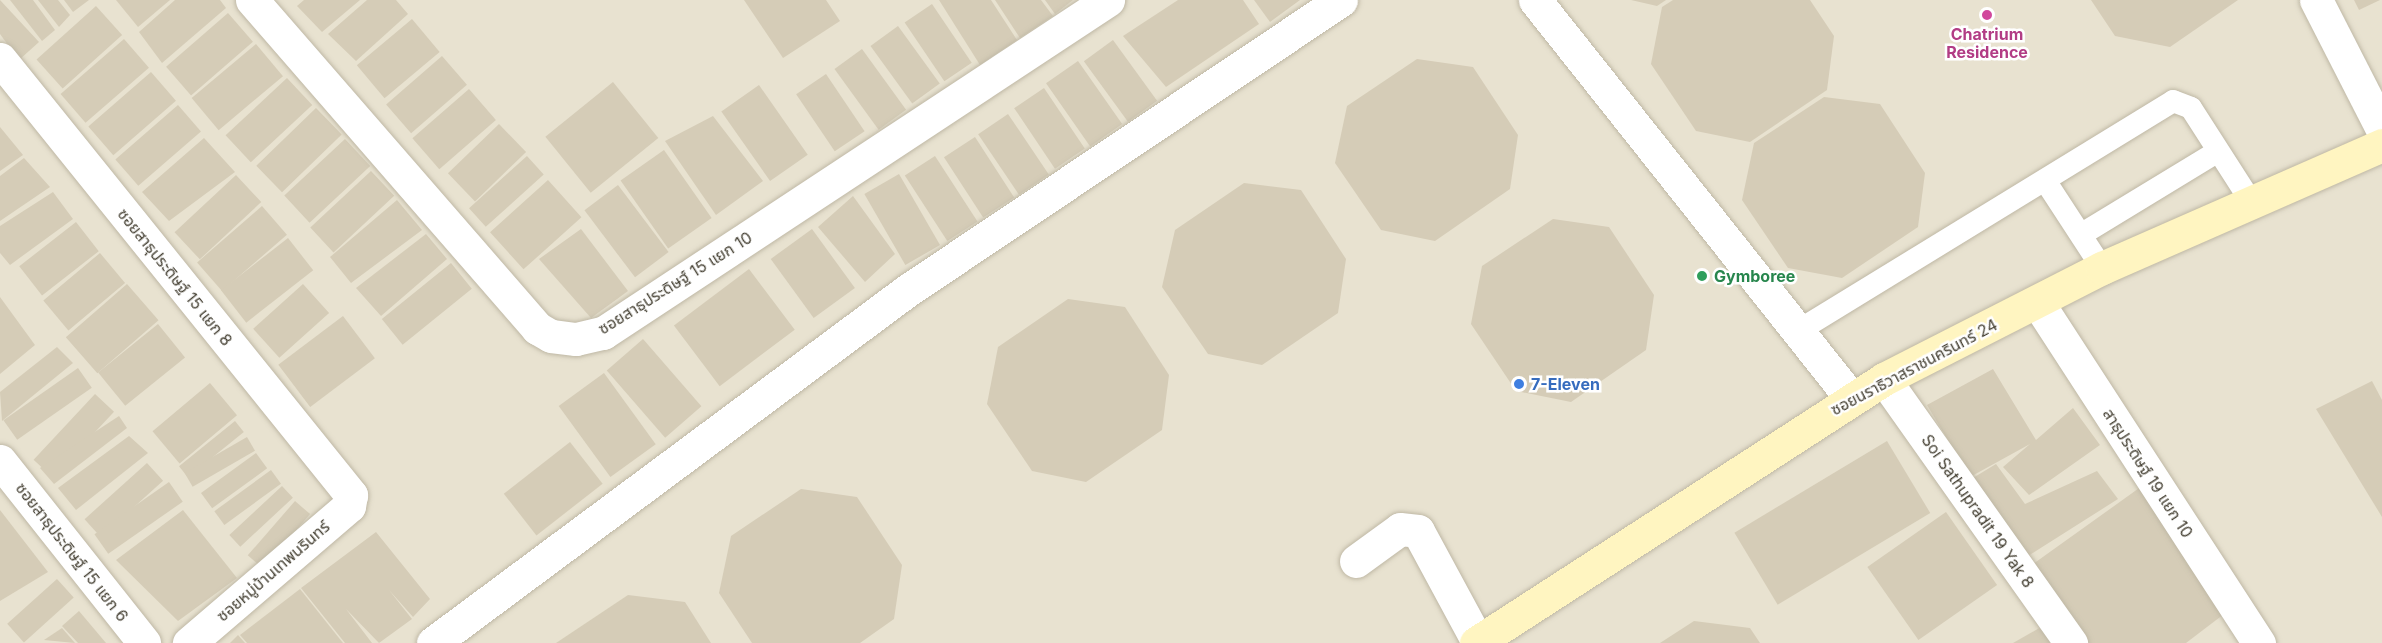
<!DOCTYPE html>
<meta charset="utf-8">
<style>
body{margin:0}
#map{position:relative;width:2382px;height:643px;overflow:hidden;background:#f3f0e3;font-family:Inter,"Noto Sans Thai",sans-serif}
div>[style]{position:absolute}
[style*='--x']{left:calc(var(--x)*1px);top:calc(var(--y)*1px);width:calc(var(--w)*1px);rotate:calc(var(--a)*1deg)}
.residential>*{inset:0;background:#e8e2d0;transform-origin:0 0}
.building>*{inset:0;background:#d5ccb7;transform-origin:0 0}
.roads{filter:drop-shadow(0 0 2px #bfb8a5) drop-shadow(0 0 2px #bfb8a5)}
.lane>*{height:22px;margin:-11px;padding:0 11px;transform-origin:11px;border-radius:11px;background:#fff}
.street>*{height:33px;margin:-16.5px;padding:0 16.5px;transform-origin:16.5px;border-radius:16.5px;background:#fff}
.secondary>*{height:33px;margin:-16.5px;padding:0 16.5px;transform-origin:16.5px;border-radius:16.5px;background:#fff5c1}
.dots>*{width:16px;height:16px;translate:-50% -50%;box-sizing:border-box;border:3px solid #fff;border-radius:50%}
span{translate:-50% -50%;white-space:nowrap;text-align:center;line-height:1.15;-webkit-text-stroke:5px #fff;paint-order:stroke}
.hotel-label{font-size:16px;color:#b23c85;font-weight:700}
.leisure-label{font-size:16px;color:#27864d;font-weight:700}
.left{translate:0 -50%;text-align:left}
.street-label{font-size:16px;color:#454033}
.shop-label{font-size:16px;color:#366cbe;font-weight:700}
</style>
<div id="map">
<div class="residential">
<i style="left:0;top:0;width:2382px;height:643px"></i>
</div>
<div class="building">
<i style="clip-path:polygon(0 0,39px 42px,19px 60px,0 34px)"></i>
<i style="clip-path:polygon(10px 0,33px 0,55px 30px,42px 41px)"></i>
<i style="clip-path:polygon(38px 0,58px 0,70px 15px,59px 27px)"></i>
<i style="clip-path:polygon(64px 0,89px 0,73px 12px)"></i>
<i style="clip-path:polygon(116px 0,170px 0,138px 27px)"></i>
<i style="clip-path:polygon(175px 0,220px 0,226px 8px,162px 63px,139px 32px)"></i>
<i style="clip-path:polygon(304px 0,360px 0,322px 32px,297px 6px)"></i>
<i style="clip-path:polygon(367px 0,396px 0,408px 14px,356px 61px,328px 34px)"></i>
<i style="clip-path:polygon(744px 0,826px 0,840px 21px,783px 58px)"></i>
<i style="clip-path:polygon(939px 0,991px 0,1017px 40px,980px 65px)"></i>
<i style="clip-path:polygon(995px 0,1041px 0,1053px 16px,1020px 38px)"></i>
<i style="clip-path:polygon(1045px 0,1073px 0,1055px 14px)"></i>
<i style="clip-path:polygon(1178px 0,1243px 0,1259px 24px,1166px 87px,1123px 36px)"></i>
<i style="clip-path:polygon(1254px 0,1300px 0,1270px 22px)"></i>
<i style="clip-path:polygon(1631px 0,1666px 0,1657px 6px)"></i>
<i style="clip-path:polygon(1673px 0,1810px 0,1834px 36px,1827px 90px,1750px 142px,1696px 131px,1651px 64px,1662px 7px)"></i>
<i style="clip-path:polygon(2091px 0,2238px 0,2170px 47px,2115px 36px)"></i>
<i style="clip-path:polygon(2354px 0,2380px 0,2359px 10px)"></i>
<i style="left:932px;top:4px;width:71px;height:33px;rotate:56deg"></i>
<i style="left:96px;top:6px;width:39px;height:80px;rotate:48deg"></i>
<i style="left:228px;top:13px;width:38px;height:82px;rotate:49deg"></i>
<i style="left:412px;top:19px;width:43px;height:72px;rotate:50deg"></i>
<i style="left:898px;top:26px;width:71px;height:34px;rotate:54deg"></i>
<i style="left:124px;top:39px;width:38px;height:84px;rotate:49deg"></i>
<i style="left:1113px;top:40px;width:75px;height:36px;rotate:54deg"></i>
<i style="left:256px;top:44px;width:42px;height:84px;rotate:50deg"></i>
<i style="left:862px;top:49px;width:75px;height:34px;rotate:54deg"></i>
<i style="left:442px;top:56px;width:38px;height:74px;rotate:49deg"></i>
<i style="clip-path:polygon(1417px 59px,1473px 67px,1518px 135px,1510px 189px,1435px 241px,1381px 230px,1335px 163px,1347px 106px)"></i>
<i style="left:1078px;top:61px;width:77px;height:39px;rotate:55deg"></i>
<i style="left:151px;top:72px;width:38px;height:83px;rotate:49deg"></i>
<i style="left:826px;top:74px;width:69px;height:36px;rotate:56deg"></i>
<i style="left:287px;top:78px;width:37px;height:84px;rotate:47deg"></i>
<i style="left:613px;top:82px;width:72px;height:87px;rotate:51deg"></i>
<i style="left:759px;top:85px;width:85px;height:46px;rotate:55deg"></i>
<i style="left:1044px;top:88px;width:73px;height:36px;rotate:56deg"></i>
<i style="left:469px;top:89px;width:41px;height:75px;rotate:49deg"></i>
<i style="clip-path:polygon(1824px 97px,1880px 104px,1925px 173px,1918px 227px,1842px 278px,1788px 268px,1742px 200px,1754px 143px)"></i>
<i style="left:178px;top:105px;width:35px;height:83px;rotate:49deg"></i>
<i style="left:316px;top:108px;width:37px;height:83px;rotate:46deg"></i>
<i style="left:1008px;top:114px;width:73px;height:36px;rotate:56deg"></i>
<i style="clip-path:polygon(713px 116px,763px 181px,716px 215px,665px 141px)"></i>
<i style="left:499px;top:124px;width:39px;height:71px;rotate:46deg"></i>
<i style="clip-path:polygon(0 127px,23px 155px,0 171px)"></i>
<i style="left:975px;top:137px;width:72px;height:37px;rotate:57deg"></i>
<i style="clip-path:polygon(204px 138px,235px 172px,169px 221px,142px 192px)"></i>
<i style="left:345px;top:139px;width:37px;height:83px;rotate:47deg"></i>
<i style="left:664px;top:150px;width:83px;height:53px;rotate:55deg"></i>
<i style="left:527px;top:156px;width:25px;height:78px;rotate:48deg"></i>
<i style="left:935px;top:156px;width:78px;height:36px;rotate:57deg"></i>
<i style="clip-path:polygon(24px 158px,50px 187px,0 221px,0 176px)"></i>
<i style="left:371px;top:171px;width:34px;height:83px;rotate:47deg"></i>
<i style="left:899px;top:174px;width:82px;height:40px;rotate:60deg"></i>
<i style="left:236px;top:175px;width:37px;height:84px;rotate:47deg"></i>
<i style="left:548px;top:180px;width:50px;height:78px;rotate:48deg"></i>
<i style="clip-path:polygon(1244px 183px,1301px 190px,1346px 259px,1338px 313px,1262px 365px,1208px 354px,1162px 287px,1175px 230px)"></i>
<i style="left:618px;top:185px;width:84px;height:42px;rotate:53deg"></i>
<i style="clip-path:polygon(53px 192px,73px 219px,10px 265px,0 253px,0 226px)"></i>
<i style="clip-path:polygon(853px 196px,895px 254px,865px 282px,818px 227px)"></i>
<i style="clip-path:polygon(397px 200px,422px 230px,351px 283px,330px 257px)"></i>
<i style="left:262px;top:206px;width:38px;height:86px;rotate:49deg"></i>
<i style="clip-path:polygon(1553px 219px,1609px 227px,1654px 295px,1646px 350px,1571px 402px,1516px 391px,1471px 324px,1482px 266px)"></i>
<i style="left:76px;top:222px;width:37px;height:72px;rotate:52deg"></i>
<i style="clip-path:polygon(581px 229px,628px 291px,591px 318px,539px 259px)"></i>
<i style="left:812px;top:229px;width:73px;height:51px;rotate:54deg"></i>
<i style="clip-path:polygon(426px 234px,447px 259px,381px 316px,356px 288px)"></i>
<i style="left:288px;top:238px;width:41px;height:85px;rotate:52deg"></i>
<i style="left:100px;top:253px;width:39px;height:74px;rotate:50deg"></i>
<i style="left:451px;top:263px;width:33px;height:89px;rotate:51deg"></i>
<i style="left:749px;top:269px;width:76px;height:94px;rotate:53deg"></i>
<i style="left:127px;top:284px;width:48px;height:81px;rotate:49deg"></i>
<i style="left:303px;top:284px;width:39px;height:67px;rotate:48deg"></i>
<i style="clip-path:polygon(0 297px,35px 345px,0 374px)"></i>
<i style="clip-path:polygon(1068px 299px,1125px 307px,1169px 375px,1162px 430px,1086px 482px,1032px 471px,987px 404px,998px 347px)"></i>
<i style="left:343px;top:316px;width:53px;height:81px;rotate:53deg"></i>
<i style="left:158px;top:324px;width:43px;height:77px;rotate:51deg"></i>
<i style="left:643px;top:339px;width:89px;height:48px;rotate:49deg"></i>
<i style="clip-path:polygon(57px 347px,73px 363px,2px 421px,0 392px)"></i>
<i style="left:78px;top:368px;width:24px;height:91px;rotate:55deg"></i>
<i style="clip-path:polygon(1993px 369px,2036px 440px,2073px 408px,2100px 445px,2029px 495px,2003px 467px,2030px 444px,1970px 477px,1927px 405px)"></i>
<i style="left:604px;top:373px;width:88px;height:56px;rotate:54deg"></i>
<i style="clip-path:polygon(2372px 381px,2382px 400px,2382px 517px,2316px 409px)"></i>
<i style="left:210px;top:383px;width:42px;height:75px;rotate:50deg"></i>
<i style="left:95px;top:394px;width:26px;height:90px;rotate:43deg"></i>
<i style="clip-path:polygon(119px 416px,127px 428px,54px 484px,40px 468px)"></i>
<i style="left:235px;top:421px;width:14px;height:72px;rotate:51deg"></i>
<i style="clip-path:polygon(129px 436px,148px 453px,76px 510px,58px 488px)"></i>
<i style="left:247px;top:437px;width:16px;height:72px;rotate:60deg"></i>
<i style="left:1887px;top:441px;width:84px;height:178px;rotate:59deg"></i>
<i style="left:570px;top:442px;width:53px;height:84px;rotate:52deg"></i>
<i style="left:256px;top:453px;width:19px;height:68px;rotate:54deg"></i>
<i style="left:147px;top:463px;width:24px;height:84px;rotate:48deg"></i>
<i style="clip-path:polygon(1996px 464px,2025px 504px,2097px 471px,2118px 499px,2028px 556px,1968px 481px)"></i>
<i style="left:271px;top:470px;width:17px;height:70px;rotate:54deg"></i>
<i style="left:169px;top:482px;width:24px;height:91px;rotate:55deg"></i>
<i style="left:282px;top:486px;width:16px;height:72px;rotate:47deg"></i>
<i style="clip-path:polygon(2142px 486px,2228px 611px,2186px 643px,2088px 643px,2029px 567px)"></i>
<i style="clip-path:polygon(801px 489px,857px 497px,902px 565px,894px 619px,860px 643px,752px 643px,719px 593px,731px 536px)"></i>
<i style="left:295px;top:501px;width:20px;height:72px;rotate:41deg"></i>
<i style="clip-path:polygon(0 510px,48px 572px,0 601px)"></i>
<i style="clip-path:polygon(183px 510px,237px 578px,178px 621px,116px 560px)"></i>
<i style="left:1946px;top:512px;width:89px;height:96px;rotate:55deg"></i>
<i style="clip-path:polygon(376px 532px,430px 599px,413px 617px,389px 590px,412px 619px,379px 643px,346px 609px,372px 643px,345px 643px,301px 588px)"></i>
<i style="left:57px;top:579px;width:25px;height:67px;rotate:48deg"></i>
<i style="clip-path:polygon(300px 589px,343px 643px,247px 643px,240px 635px)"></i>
<i style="clip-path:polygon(628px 595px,685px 602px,711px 643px,556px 643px)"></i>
<i style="clip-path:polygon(79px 611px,106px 643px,78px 643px,62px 626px)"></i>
<i style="clip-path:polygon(1694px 621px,1750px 628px,1760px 643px,1660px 643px)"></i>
<i style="clip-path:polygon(2048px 623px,2060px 643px,2013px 643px)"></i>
<i style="clip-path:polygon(62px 628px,75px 643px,44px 640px)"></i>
<i style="clip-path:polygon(238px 635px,245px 643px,230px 643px)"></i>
</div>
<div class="roads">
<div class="lane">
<i style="--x:2046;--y:182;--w:103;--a:56.9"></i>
<i style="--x:2082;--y:234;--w:158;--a:-31.3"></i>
<i style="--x:1798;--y:331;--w:440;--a:-31.5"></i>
<i style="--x:2173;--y:101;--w:19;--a:21"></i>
<i style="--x:2191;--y:108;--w:109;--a:57.3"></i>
</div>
<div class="street">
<i style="--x:252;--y:0;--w:435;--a:49"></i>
<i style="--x:537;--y:328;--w:16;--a:30"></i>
<i style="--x:551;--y:336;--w:25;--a:7"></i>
<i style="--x:576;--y:339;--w:28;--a:-13"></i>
<i style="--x:603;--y:333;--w:605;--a:-33.4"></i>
<i style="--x:1535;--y:0;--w:508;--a:51.55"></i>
<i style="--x:2316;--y:0;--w:145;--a:62.9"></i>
<i style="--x:0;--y:59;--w:560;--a:51.16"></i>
<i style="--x:351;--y:495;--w:11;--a:100"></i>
<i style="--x:349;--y:506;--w:211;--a:139.4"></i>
<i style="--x:2038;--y:303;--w:406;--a:57"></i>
<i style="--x:1884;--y:379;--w:324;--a:54.7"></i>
<i style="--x:0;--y:461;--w:232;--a:51.6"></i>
<i style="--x:1356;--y:561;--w:54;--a:-36"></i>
<i style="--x:1400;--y:529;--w:18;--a:6"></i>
<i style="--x:1418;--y:531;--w:126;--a:61.6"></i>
<i style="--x:433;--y:643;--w:592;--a:-36.62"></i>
<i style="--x:908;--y:290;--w:521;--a:-33.81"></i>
</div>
<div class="secondary">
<i style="--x:1476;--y:643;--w:486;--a:-32.9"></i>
<i style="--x:1884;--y:379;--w:245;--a:-27"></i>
<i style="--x:2102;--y:268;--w:306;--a:-23.7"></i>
</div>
</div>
<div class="dots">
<i style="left:1987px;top:15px;background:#d1479c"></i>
<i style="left:1702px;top:276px;background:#2e9e5b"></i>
<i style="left:1519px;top:384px;background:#3f7fe0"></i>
</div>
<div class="hotel-label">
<span style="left:1987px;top:43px">Chatrium<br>Residence</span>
</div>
<div class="leisure-label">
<span class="left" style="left:1714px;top:276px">Gymboree</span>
</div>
<div class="street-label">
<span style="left:175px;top:277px;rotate:51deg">ซอยสาธุประดิษฐ์ 15 แยก 8</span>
<span style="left:675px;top:283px;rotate:-32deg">ซอยสาธุประดิษฐ์ 15 แยก 10</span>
<span style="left:1914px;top:367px;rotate:-28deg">ซอยนราธิวาสราชนครินทร์ 24</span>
<span style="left:2148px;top:473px;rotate:57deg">สาธุประดิษฐ์ 19 แยก 10</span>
<span style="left:1978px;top:511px;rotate:55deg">Soi Sathupradit 19 Yak 8</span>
<span style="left:72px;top:552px;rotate:52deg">ซอยสาธุประดิษฐ์ 15 แยก 6</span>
<span style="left:273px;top:571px;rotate:-41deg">ซอยหมู่บ้านเทพนรินทร์</span>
</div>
<div class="shop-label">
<span class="left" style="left:1531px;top:384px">7-Eleven</span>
</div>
</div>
